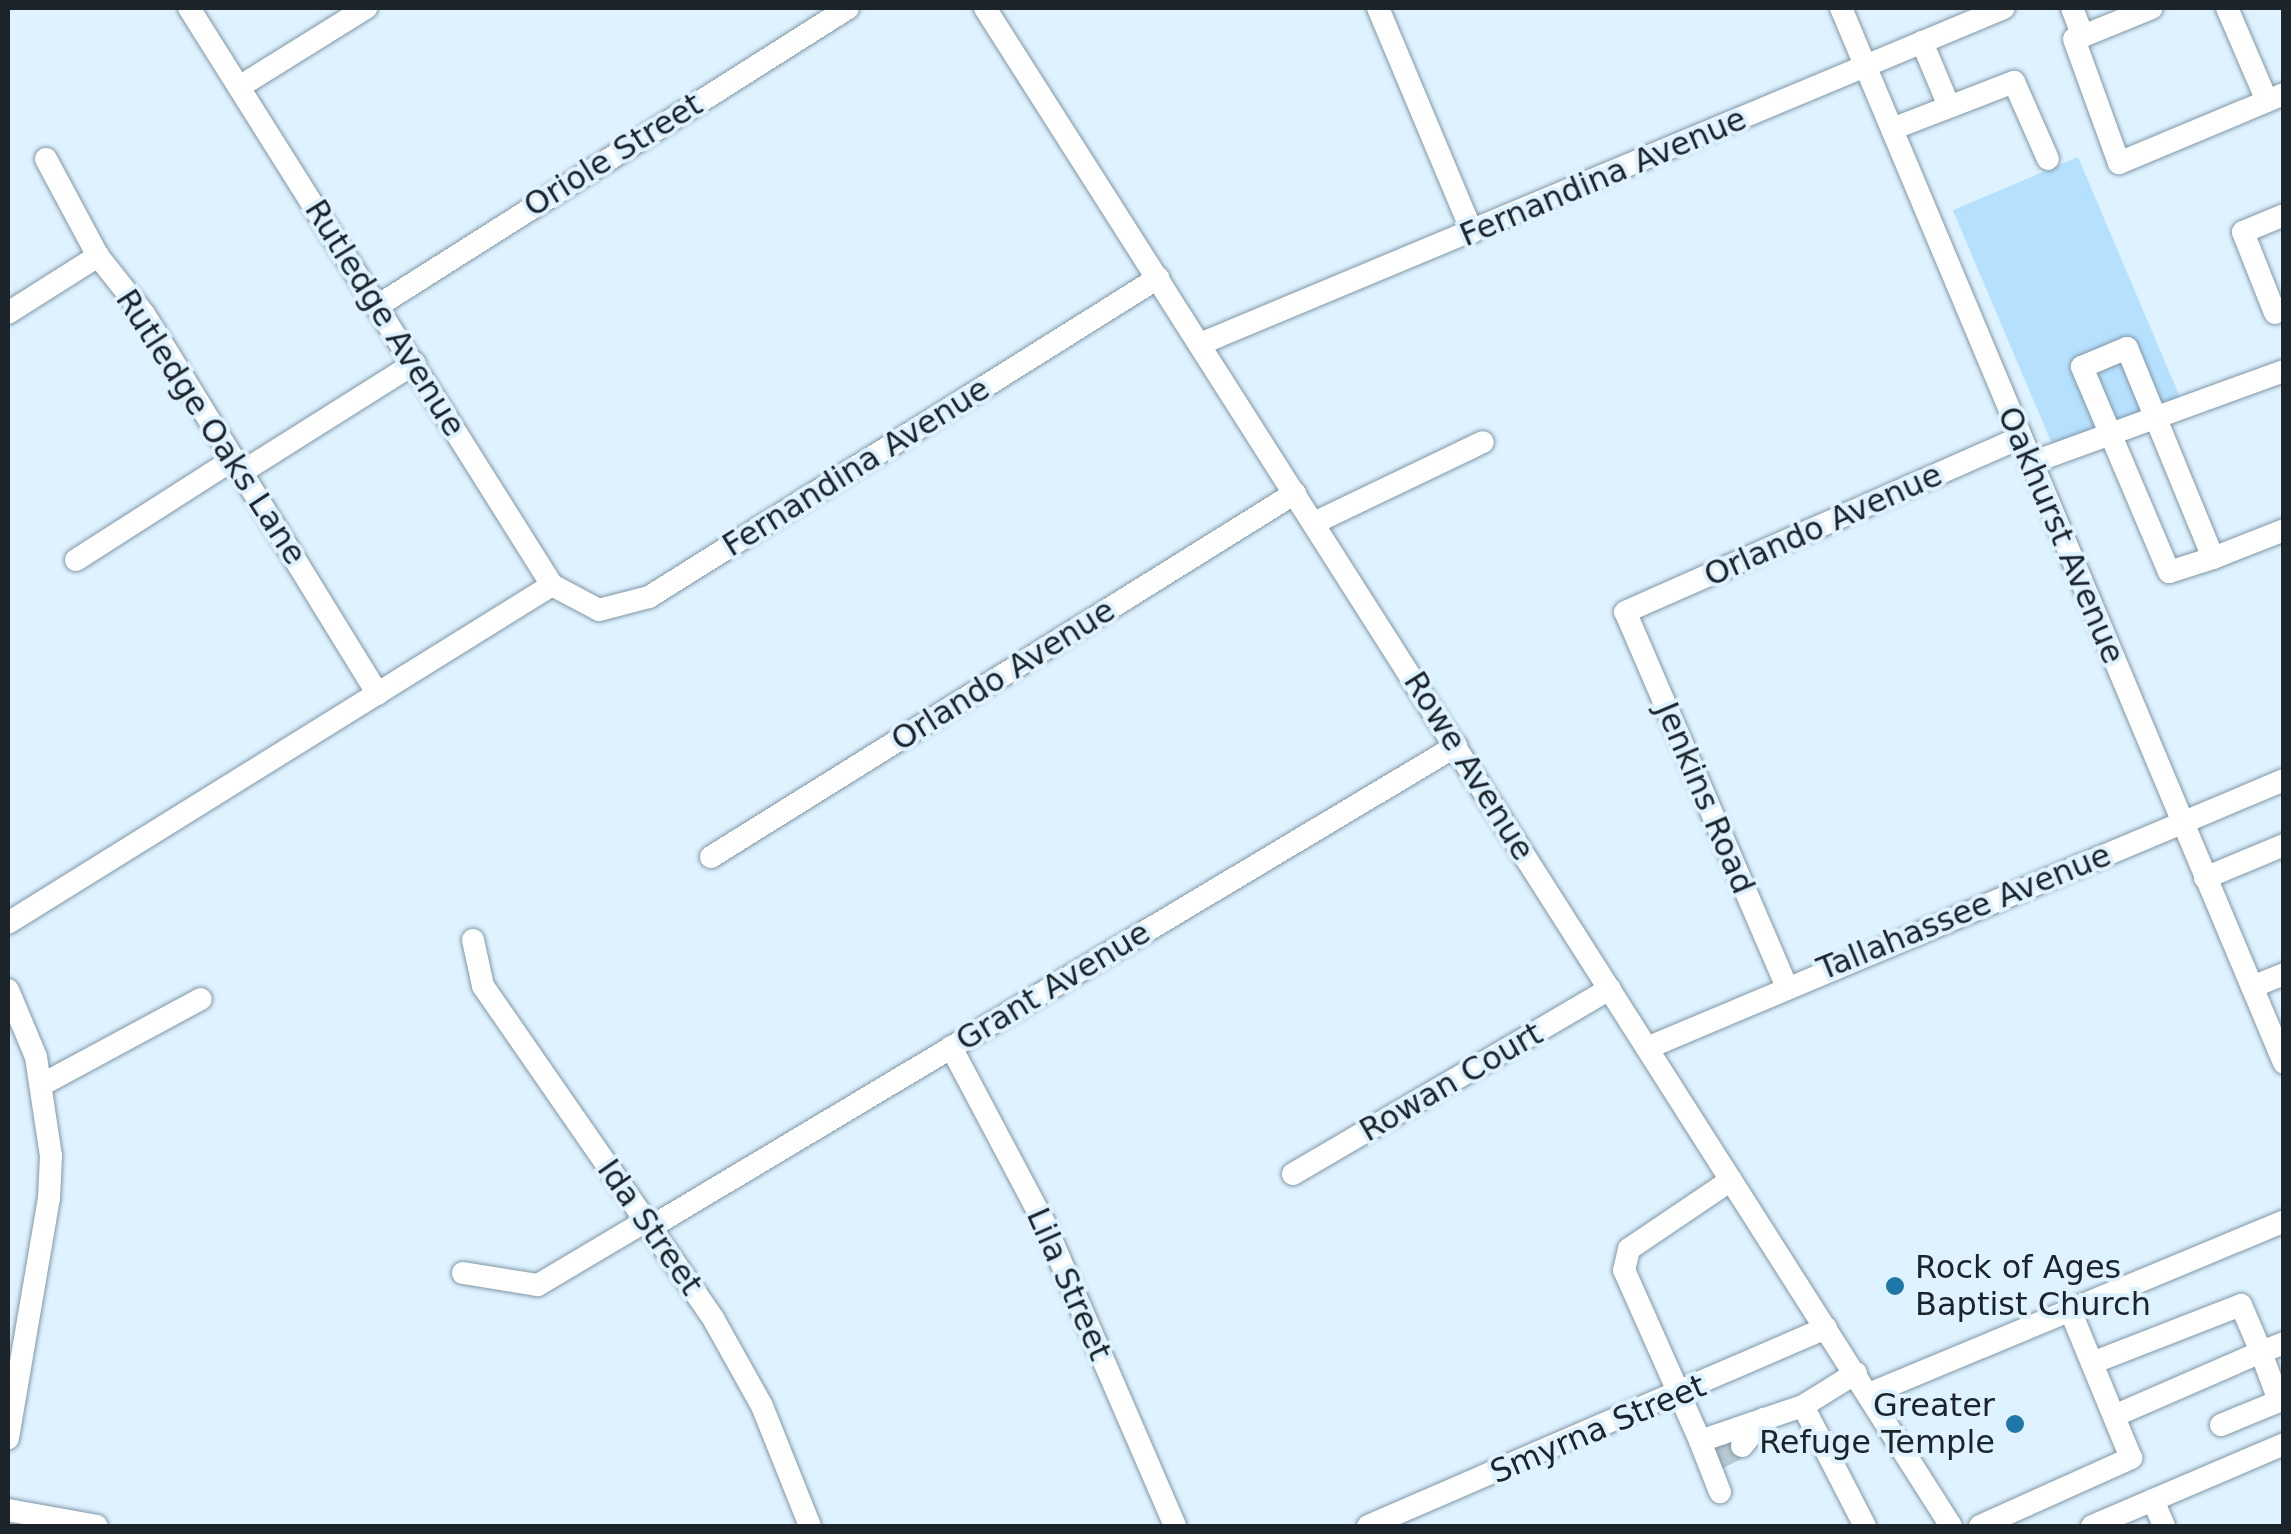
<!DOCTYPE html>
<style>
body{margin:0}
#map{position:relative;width:2291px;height:1534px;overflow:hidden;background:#dff2ff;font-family:"DejaVu Sans",sans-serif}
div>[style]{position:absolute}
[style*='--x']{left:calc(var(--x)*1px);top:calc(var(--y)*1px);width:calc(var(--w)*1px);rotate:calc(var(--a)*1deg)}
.green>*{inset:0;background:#b5e1ff;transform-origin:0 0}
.minor-tunnel>*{height:22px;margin-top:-11px;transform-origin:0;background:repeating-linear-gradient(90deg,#b8c9d4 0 22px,transparent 0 33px)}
.roads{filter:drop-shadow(0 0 2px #8197a6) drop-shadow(0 0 2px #8197a6)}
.minor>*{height:22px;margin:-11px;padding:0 11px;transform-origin:11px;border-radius:11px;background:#fff}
.dots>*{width:28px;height:28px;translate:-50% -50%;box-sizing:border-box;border:5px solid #dff2ff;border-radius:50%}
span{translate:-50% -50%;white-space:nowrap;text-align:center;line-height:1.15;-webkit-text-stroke:8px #dff2ff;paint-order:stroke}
.street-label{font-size:32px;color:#1b242a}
.poi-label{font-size:32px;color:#1b242a}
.left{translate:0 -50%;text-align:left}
.right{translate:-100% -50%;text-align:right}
.frame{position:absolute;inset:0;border:10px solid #1b242a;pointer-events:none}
</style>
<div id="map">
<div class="green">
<i style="left:2078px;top:157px;width:267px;height:136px;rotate:67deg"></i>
</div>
<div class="minor-tunnel">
<i style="--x:1717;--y:1459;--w:28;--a:-27"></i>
</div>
<div class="roads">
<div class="minor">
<i style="--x:189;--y:8;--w:682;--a:57.83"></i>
<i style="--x:552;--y:585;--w:53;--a:28"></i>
<i style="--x:599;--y:610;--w:52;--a:-14.6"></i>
<i style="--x:649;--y:597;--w:601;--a:-32.08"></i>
<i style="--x:985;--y:8;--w:1799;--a:57.53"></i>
<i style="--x:1378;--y:8;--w:243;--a:67.2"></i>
<i style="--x:1841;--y:8;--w:1144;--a:67.22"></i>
<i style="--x:2072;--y:8;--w:30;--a:69"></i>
<i style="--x:2083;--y:36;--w:74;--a:-22.1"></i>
<i style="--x:2227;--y:8;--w:101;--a:66.7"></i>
<i style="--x:2083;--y:36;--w:9;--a:162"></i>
<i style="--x:2074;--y:39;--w:132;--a:70.1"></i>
<i style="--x:2119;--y:163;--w:179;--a:-22.7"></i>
<i style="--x:1922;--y:42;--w:67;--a:67.2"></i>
<i style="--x:239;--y:87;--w:150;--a:-31.9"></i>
<i style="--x:1892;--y:129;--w:131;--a:-21.1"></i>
<i style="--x:2014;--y:82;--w:84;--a:66.2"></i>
<i style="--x:46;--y:159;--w:110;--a:61.8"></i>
<i style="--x:98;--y:256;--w:74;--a:51.6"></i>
<i style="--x:144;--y:314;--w:446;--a:58.4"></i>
<i style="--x:379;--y:305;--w:555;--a:-32.34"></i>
<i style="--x:8;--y:313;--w:107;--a:-32.3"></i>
<i style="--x:2275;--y:313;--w:87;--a:-111.6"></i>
<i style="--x:2243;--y:232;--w:44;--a:-22.5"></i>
<i style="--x:1200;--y:344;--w:871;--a:-22.68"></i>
<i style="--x:2031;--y:463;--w:269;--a:-20"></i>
<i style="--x:242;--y:472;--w:204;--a:-32.2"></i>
<i style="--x:1314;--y:523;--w:187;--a:-25.6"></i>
<i style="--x:2213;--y:558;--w:46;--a:162.3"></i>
<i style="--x:2169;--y:572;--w:223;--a:-113"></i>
<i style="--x:2082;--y:367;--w:49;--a:-22.9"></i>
<i style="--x:2127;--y:348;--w:227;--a:67.7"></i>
<i style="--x:2213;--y:558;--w:76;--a:-21.5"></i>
<i style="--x:76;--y:560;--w:188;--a:-32.6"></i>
<i style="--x:711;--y:857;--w:688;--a:-31.93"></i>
<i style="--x:2205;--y:878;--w:86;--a:-22.7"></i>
<i style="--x:8;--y:923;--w:640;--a:-31.85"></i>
<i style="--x:473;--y:940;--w:47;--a:77.7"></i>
<i style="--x:483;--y:986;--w:406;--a:55.3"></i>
<i style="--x:714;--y:1320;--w:98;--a:60.8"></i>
<i style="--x:762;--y:1406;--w:129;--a:68.2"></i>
<i style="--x:1786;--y:985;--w:406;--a:-113.3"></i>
<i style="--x:1625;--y:612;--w:432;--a:-23.8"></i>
<i style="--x:2252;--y:987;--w:35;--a:-22"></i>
<i style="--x:8;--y:990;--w:73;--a:67.3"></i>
<i style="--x:36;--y:1057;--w:100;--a:81.4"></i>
<i style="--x:51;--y:1156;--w:42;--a:92.7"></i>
<i style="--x:49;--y:1198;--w:244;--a:99.7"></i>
<i style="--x:951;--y:1047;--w:199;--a:62.1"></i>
<i style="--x:1044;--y:1223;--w:330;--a:66.6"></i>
<i style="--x:1647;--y:1048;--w:691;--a:-22.82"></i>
<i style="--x:43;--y:1084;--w:179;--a:-28.3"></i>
<i style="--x:1293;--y:1174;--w:367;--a:-30.3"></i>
<i style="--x:1731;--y:1180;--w:123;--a:145.9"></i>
<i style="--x:1629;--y:1249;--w:22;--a:103"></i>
<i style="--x:1624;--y:1270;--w:187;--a:66"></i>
<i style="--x:1700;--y:1441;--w:109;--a:-18.8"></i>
<i style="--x:651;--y:1227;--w:938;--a:-30.86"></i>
<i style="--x:463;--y:1273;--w:76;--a:9.1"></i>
<i style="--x:538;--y:1285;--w:126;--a:-30.7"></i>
<i style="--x:2092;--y:1363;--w:160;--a:-21.3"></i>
<i style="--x:2241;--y:1305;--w:51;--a:66.9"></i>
<i style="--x:2261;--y:1352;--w:160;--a:156.5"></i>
<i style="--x:1856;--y:1373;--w:62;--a:148.1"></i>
<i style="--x:1803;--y:1406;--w:135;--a:62.7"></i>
<i style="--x:1869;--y:1394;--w:450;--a:-22.6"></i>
<i style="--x:2279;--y:1401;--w:52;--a:-110.2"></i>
<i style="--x:2261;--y:1352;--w:25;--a:-21"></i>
<i style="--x:2221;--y:1425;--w:68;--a:-22.4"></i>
<i style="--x:1700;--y:1441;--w:55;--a:68.6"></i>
<i style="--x:1742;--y:1446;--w:35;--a:-51"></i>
<i style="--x:2153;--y:1500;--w:28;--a:67"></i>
<i style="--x:8;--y:1510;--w:90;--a:10.2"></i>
<i style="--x:1368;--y:1526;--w:499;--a:-23.4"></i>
<i style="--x:1980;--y:1526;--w:166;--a:-24.2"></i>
<i style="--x:2131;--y:1458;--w:160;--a:-112.4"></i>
<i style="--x:2092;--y:1526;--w:209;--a:-23.1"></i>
</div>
</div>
<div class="dots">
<i style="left:1895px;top:1286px;background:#1e77a6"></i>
<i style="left:2015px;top:1424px;background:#1e77a6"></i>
</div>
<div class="street-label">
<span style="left:613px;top:155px;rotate:-32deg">Oriole Street</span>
<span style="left:1603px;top:177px;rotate:-23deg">Fernandina Avenue</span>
<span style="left:385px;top:318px;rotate:58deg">Rutledge Avenue</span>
<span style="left:211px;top:427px;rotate:57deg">Rutledge Oaks Lane</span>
<span style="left:856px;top:467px;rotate:-32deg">Fernandina Avenue</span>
<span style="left:1823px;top:525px;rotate:-24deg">Orlando Avenue</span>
<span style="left:2061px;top:535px;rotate:67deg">Oakhurst Avenue</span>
<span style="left:1003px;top:675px;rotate:-32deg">Orlando Avenue</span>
<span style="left:1469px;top:766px;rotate:58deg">Rowe Avenue</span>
<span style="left:1705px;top:798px;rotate:67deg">Jenkins Road</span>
<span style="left:1964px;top:912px;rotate:-22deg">Tallahassee Avenue</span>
<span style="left:1053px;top:986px;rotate:-31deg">Grant Avenue</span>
<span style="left:1451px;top:1082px;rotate:-30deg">Rowan Court</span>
<span style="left:650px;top:1227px;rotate:55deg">Ida Street</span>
<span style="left:1069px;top:1284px;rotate:66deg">Lila Street</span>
<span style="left:1598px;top:1429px;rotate:-23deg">Smyrna Street</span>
</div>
<div class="poi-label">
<span class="left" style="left:1915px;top:1286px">Rock of Ages<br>Baptist Church</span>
<span class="right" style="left:1995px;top:1424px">Greater<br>Refuge Temple</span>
</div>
<div class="frame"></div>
</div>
